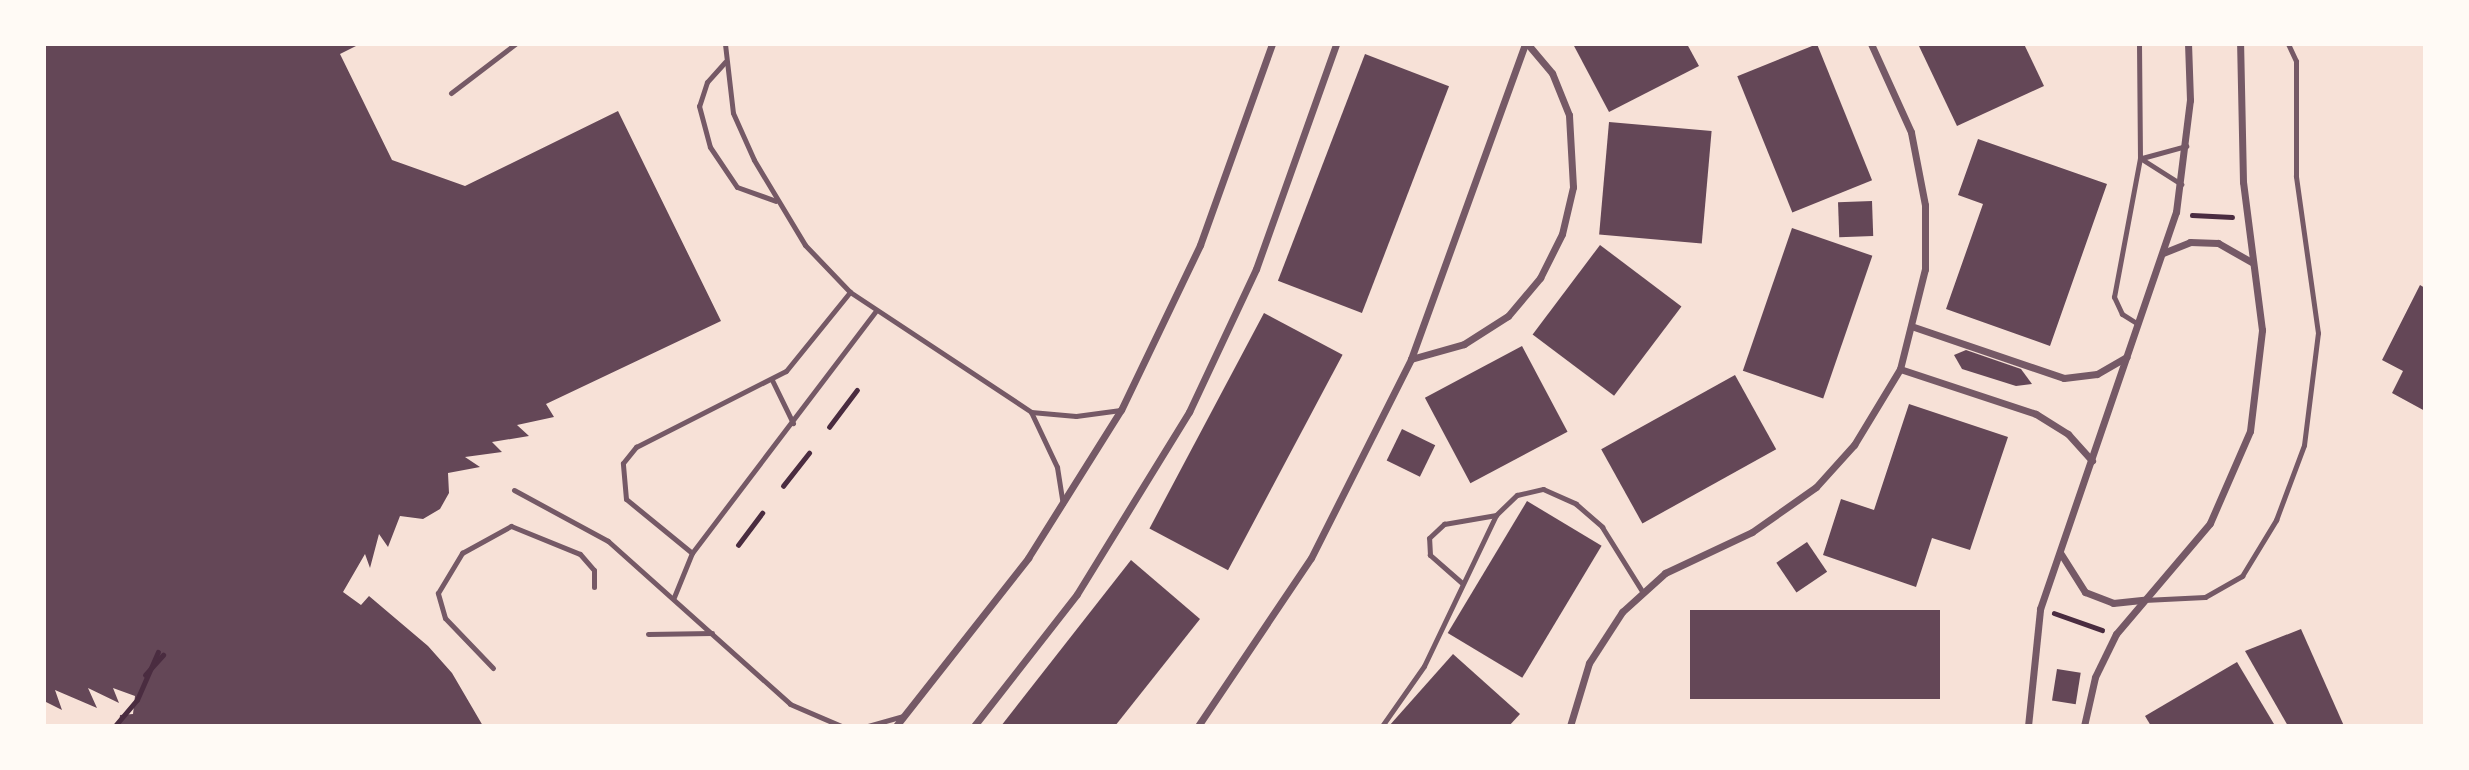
<!DOCTYPE html>
<style>
body{margin:0}
#map{position:relative;width:2469px;height:770px;overflow:hidden;background:#f7e1d7;font-family:"Sofia Sans Condensed",sans-serif}
div>[style]{position:absolute}
[style*='--x']{left:calc(var(--x)*1px);top:calc(var(--y)*1px);width:calc(var(--w)*1px);rotate:calc(var(--a)*1deg)}
.building>*{inset:0;background:#644757;transform-origin:0 0}
.path>*{height:4.5px;margin:-2.25px;padding:0 2.25px;transform-origin:2.25px;border-radius:2.25px;background:#4a2c40}
.service>*{height:5px;margin:-2.5px;padding:0 2.5px;transform-origin:2.5px;border-radius:2.5px;background:#755966}
.minor>*{height:7px;margin:-3.5px;padding:0 3.5px;transform-origin:3.5px;border-radius:3.5px;background:#755966}
span{translate:-50% -50%;white-space:nowrap;text-align:center;line-height:1.15;-webkit-text-stroke:6px #fffaf5;paint-order:stroke}
.frame{position:absolute;inset:0;border:46px solid #fffaf5;pointer-events:none}
</style>
<div id="map">
<div class="building">
<i style="clip-path:polygon(44px 44px,360px 44px,340px 54px,392px 160px,465px 186px,618px 111px,721px 321px,546px 404px,554px 417px,517px 425px,529px 436px,492px 442px,502px 452px,465px 457px,480px 467px,448px 473px,449px 493px,440px 509px,423px 519px,400px 516px,388px 547px,379px 534px,370px 568px,365px 554px,343px 592px,361px 605px,369px 596px,428px 646px,452px 673px,483px 726px,119px 726px,120px 715px,133px 714px,135px 696px,113px 688px,119px 703px,88px 688px,97px 708px,55px 690px,62px 710px,44px 701px)"></i>
<i style="clip-path:polygon(1573px 44px,1687px 44px,1699px 66px,1609px 112px)"></i>
<i style="left:1817px;top:44px;width:147px;height:86px;rotate:68deg"></i>
<i style="clip-path:polygon(1918px 44px,2024px 44px,2044px 86px,1957px 126px)"></i>
<i style="left:1365px;top:54px;width:90px;height:243px;rotate:21deg"></i>
<i style="left:1609px;top:122px;width:103px;height:113px;rotate:5deg"></i>
<i style="clip-path:polygon(1978px 139px,2107px 184px,2050px 346px,1946px 309px,1983px 204px,1958px 195px)"></i>
<i style="left:1872px;top:201px;width:35px;height:34px;rotate:88deg"></i>
<i style="left:1792px;top:228px;width:85px;height:151px;rotate:19deg"></i>
<i style="left:1600px;top:245px;width:102px;height:112px;rotate:37deg"></i>
<i style="clip-path:polygon(2420px 285px,2425px 288px,2425px 411px,2392px 393px,2403px 371px,2382px 360px)"></i>
<i style="left:1264px;top:313px;width:89px;height:244px;rotate:28deg"></i>
<i style="left:1522px;top:346px;width:97px;height:110px;rotate:62deg"></i>
<i style="clip-path:polygon(1966px 350px,2021px 369px,2032px 384px,2016px 386px,1962px 369px,1954px 355px)"></i>
<i style="left:1735px;top:375px;width:85px;height:153px;rotate:61deg"></i>
<i style="clip-path:polygon(1909px 404px,2008px 437px,1970px 550px,1932px 538px,1916px 587px,1823px 555px,1841px 499px,1874px 510px)"></i>
<i style="left:1402px;top:429px;width:37px;height:35px;rotate:26deg"></i>
<i style="left:1527px;top:501px;width:87px;height:154px;rotate:31deg"></i>
<i style="left:1807px;top:542px;width:36px;height:37px;rotate:56deg"></i>
<i style="clip-path:polygon(1131px 560px,1200px 619px,1115px 726px,1001px 726px)"></i>
<i style="left:1690px;top:610px;width:250px;height:89px"></i>
<i style="clip-path:polygon(2301px 629px,2344px 726px,2288px 726px,2245px 651px)"></i>
<i style="clip-path:polygon(1453px 654px,1520px 714px,1509px 726px,1389px 726px)"></i>
<i style="clip-path:polygon(2237px 662px,2274px 724px,2151px 726px,2145px 716px)"></i>
<i style="left:2057px;top:669px;width:24px;height:32px;rotate:9deg"></i>
</div>
<div class="path">
<i style="--x:2192;--y:215;--w:40;--a:2.9"></i>
<i style="--x:829;--y:427;--w:46;--a:-52.9"></i>
<i style="--x:783;--y:486;--w:42;--a:-51.8"></i>
<i style="--x:738;--y:545;--w:40;--a:-53"></i>
<i style="--x:2054;--y:613;--w:51;--a:19.5"></i>
<i style="--x:145;--y:675;--w:27;--a:-48"></i>
<i style="--x:115;--y:726;--w:34;--a:-50"></i>
<i style="--x:137;--y:700;--w:52;--a:-66.4"></i>
</div>
<div class="service">
<i style="--x:725;--y:44;--w:69;--a:83.4"></i>
<i style="--x:733;--y:113;--w:51;--a:65.9"></i>
<i style="--x:754;--y:160;--w:99;--a:59"></i>
<i style="--x:805;--y:245;--w:65;--a:46.2"></i>
<i style="--x:850;--y:292;--w:217;--a:33.5"></i>
<i style="--x:1031;--y:412;--w:45;--a:5.1"></i>
<i style="--x:1076;--y:416;--w:45;--a:-7.6"></i>
<i style="--x:725;--y:62;--w:27;--a:132"></i>
<i style="--x:707;--y:82;--w:25;--a:108"></i>
<i style="--x:699;--y:106;--w:42;--a:75"></i>
<i style="--x:710;--y:147;--w:48;--a:56"></i>
<i style="--x:737;--y:187;--w:41;--a:19.7"></i>
<i style="--x:451;--y:93;--w:81;--a:-37.4"></i>
<i style="--x:2140;--y:158;--w:49;--a:32.4"></i>
<i style="--x:2142;--y:158;--w:46;--a:-15.3"></i>
<i style="--x:2138;--y:324;--w:19;--a:-148"></i>
<i style="--x:2122;--y:314;--w:19;--a:-115"></i>
<i style="--x:2114;--y:297;--w:141;--a:-79.4"></i>
<i style="--x:2140;--y:158;--w:114;--a:-90.5"></i>
<i style="--x:772;--y:380;--w:48;--a:64"></i>
<i style="--x:1031;--y:412;--w:61;--a:64.7"></i>
<i style="--x:1057;--y:467;--w:37;--a:81"></i>
<i style="--x:514;--y:490;--w:107;--a:28.5"></i>
<i style="--x:608;--y:541;--w:244;--a:41.8"></i>
<i style="--x:790;--y:704;--w:56;--a:23.3"></i>
<i style="--x:692;--y:553;--w:85;--a:-140.7"></i>
<i style="--x:626;--y:499;--w:36;--a:-95"></i>
<i style="--x:623;--y:463;--w:21;--a:-51"></i>
<i style="--x:636;--y:447;--w:168;--a:-26.9"></i>
<i style="--x:786;--y:371;--w:102;--a:-51"></i>
<i style="--x:1462;--y:583;--w:43;--a:-138.8"></i>
<i style="--x:1430;--y:555;--w:17;--a:-93"></i>
<i style="--x:1429;--y:538;--w:21;--a:-43"></i>
<i style="--x:1444;--y:524;--w:53;--a:-9.8"></i>
<i style="--x:674;--y:597;--w:48;--a:-67.8"></i>
<i style="--x:692;--y:553;--w:303;--a:-52.8"></i>
<i style="--x:2144;--y:600;--w:61;--a:-2.8"></i>
<i style="--x:2205;--y:597;--w:43;--a:-29.6"></i>
<i style="--x:2242;--y:576;--w:66;--a:-58.7"></i>
<i style="--x:2276;--y:520;--w:80;--a:-69.5"></i>
<i style="--x:2304;--y:445;--w:113;--a:-82.9"></i>
<i style="--x:2318;--y:333;--w:159;--a:-98"></i>
<i style="--x:2296;--y:176;--w:115;--a:-90"></i>
<i style="--x:2296;--y:61;--w:19;--a:-115"></i>
<i style="--x:648;--y:634;--w:64;--a:-0.9"></i>
<i style="--x:493;--y:668;--w:69;--a:-133.8"></i>
<i style="--x:445;--y:618;--w:26;--a:-106"></i>
<i style="--x:438;--y:593;--w:47;--a:-59"></i>
<i style="--x:462;--y:553;--w:56;--a:-28.9"></i>
<i style="--x:511;--y:526;--w:74;--a:22.1"></i>
<i style="--x:580;--y:554;--w:21;--a:49"></i>
<i style="--x:594;--y:570;--w:17;--a:90"></i>
<i style="--x:868;--y:726;--w:35;--a:-16"></i>
<i style="--x:1382;--y:726;--w:73;--a:-55"></i>
<i style="--x:1424;--y:666;--w:167;--a:-64.5"></i>
<i style="--x:1496;--y:515;--w:29;--a:-44"></i>
<i style="--x:1517;--y:495;--w:27;--a:-13"></i>
<i style="--x:1543;--y:489;--w:36;--a:24"></i>
<i style="--x:1576;--y:504;--w:35;--a:41"></i>
<i style="--x:1602;--y:527;--w:75;--a:58"></i>
</div>
<div class="minor">
<i style="--x:2163;--y:253;--w:29;--a:-22"></i>
<i style="--x:2190;--y:242;--w:28;--a:2"></i>
<i style="--x:2218;--y:243;--w:40;--a:29.7"></i>
<i style="--x:1914;--y:327;--w:158;--a:18.8"></i>
<i style="--x:2064;--y:378;--w:33;--a:-7"></i>
<i style="--x:2097;--y:374;--w:34;--a:-30"></i>
<i style="--x:1411;--y:359;--w:55;--a:-15.8"></i>
<i style="--x:1464;--y:344;--w:52;--a:-32.5"></i>
<i style="--x:1508;--y:316;--w:50;--a:-49.9"></i>
<i style="--x:1540;--y:278;--w:49;--a:-63.4"></i>
<i style="--x:1562;--y:234;--w:48;--a:-76.8"></i>
<i style="--x:1573;--y:187;--w:72;--a:-93.2"></i>
<i style="--x:1569;--y:115;--w:45;--a:-112"></i>
<i style="--x:1552;--y:73;--w:38;--a:-130"></i>
<i style="--x:1900;--y:369;--w:143;--a:18.3"></i>
<i style="--x:2036;--y:414;--w:38;--a:32"></i>
<i style="--x:2068;--y:434;--w:36;--a:48"></i>
<i style="--x:2061;--y:554;--w:45;--a:57.7"></i>
<i style="--x:2085;--y:592;--w:30;--a:21"></i>
<i style="--x:2113;--y:603;--w:31;--a:-6"></i>
<i style="--x:896;--y:726;--w:214;--a:-51.8"></i>
<i style="--x:1028;--y:558;--w:175;--a:-57.9"></i>
<i style="--x:1121;--y:410;--w:183;--a:-64.4"></i>
<i style="--x:1200;--y:245;--w:214;--a:-70.3"></i>
<i style="--x:974;--y:726;--w:167;--a:-52"></i>
<i style="--x:1077;--y:594;--w:214;--a:-58.4"></i>
<i style="--x:1189;--y:412;--w:158;--a:-64.9"></i>
<i style="--x:1256;--y:269;--w:239;--a:-70.4"></i>
<i style="--x:1198;--y:726;--w:202;--a:-56.1"></i>
<i style="--x:1311;--y:558;--w:223;--a:-63.3"></i>
<i style="--x:1411;--y:359;--w:335;--a:-70.1"></i>
<i style="--x:1570;--y:726;--w:66;--a:-73.2"></i>
<i style="--x:1589;--y:663;--w:61;--a:-57.1"></i>
<i style="--x:1622;--y:612;--w:58;--a:-42.2"></i>
<i style="--x:1665;--y:573;--w:96;--a:-25.2"></i>
<i style="--x:1752;--y:532;--w:78;--a:-35.1"></i>
<i style="--x:1816;--y:487;--w:57;--a:-47.9"></i>
<i style="--x:1854;--y:445;--w:89;--a:-58.8"></i>
<i style="--x:1900;--y:369;--w:103;--a:-76"></i>
<i style="--x:1925;--y:269;--w:64;--a:-90"></i>
<i style="--x:1925;--y:205;--w:74;--a:-100.9"></i>
<i style="--x:1911;--y:132;--w:97;--a:-114.4"></i>
<i style="--x:2028;--y:726;--w:118;--a:-84.1"></i>
<i style="--x:2040;--y:609;--w:420;--a:-71.1"></i>
<i style="--x:2176;--y:212;--w:113;--a:-82.9"></i>
<i style="--x:2190;--y:100;--w:56;--a:-92"></i>
<i style="--x:2084;--y:726;--w:50;--a:-77.3"></i>
<i style="--x:2095;--y:677;--w:48;--a:-64"></i>
<i style="--x:2116;--y:634;--w:145;--a:-49.7"></i>
<i style="--x:2210;--y:523;--w:100;--a:-66.5"></i>
<i style="--x:2250;--y:431;--w:102;--a:-83.2"></i>
<i style="--x:2262;--y:330;--w:149;--a:-97.3"></i>
<i style="--x:2243;--y:182;--w:138;--a:-91.2"></i>
</div>
<div class="frame"></div>
</div>
